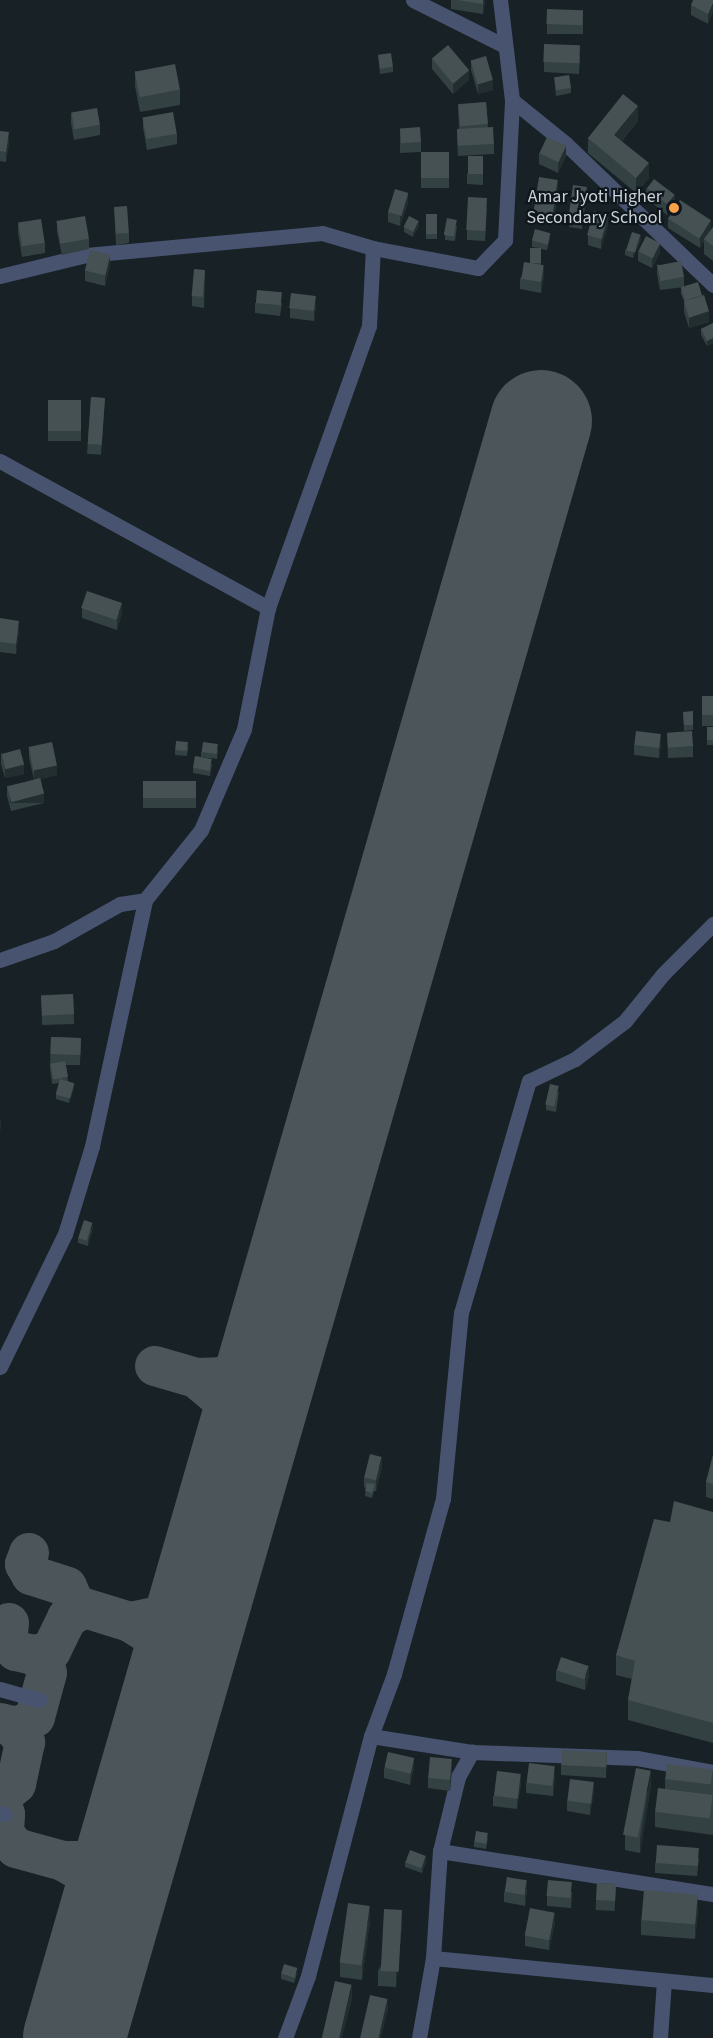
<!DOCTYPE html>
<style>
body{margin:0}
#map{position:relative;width:713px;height:2038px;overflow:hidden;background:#172126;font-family:"Source Sans 3",sans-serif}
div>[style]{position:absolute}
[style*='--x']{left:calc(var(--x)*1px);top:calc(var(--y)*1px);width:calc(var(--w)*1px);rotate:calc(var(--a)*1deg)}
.taxiway>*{height:40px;margin:-20px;padding:0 20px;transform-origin:20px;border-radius:20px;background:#4c565a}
.runway>*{height:102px;margin:-51px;padding:0 51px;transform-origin:51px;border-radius:51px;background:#4c565a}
.minor>*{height:15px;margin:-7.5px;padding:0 7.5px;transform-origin:7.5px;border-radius:7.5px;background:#485370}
.wall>*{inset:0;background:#344142;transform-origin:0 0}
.shaded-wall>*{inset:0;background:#222e30;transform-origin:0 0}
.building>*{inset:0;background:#455152;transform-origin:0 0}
.dots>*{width:16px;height:16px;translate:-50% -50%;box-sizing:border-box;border:3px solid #0e171d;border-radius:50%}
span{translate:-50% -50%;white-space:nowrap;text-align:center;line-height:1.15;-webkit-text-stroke:4.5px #0e171d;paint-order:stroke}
.poi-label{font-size:18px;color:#ccd2d6}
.right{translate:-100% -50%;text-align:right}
</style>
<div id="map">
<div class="taxiway">
<i style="--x:155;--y:1366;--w:43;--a:16.3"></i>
<i style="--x:196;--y:1378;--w:38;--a:40"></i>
<i style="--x:225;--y:1402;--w:59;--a:74.3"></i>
<i style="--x:196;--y:1378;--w:25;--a:-2"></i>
<i style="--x:221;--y:1377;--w:18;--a:-19"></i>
<i style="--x:238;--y:1371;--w:45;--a:-36.9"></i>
<i style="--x:29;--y:1553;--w:12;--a:110"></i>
<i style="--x:25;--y:1564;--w:13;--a:61"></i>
<i style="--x:31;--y:1575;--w:38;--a:18"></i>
<i style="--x:67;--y:1587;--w:20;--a:66"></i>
<i style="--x:75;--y:1605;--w:58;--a:17.2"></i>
<i style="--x:130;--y:1622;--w:25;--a:32"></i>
<i style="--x:151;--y:1635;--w:23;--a:52"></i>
<i style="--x:165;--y:1653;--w:18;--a:68"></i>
<i style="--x:172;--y:1670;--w:27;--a:90"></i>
<i style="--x:130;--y:1622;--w:41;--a:-11.3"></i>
<i style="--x:170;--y:1614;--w:19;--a:-36"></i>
<i style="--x:185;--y:1603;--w:35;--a:-51"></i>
<i style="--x:9;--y:1623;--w:20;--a:96"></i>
<i style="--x:7;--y:1643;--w:12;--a:42"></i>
<i style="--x:16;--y:1651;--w:18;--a:13"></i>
<i style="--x:34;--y:1655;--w:13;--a:42"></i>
<i style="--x:44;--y:1664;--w:9;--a:72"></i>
<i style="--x:47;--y:1673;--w:46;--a:105.3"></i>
<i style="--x:35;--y:1717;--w:14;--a:146"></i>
<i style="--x:23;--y:1725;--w:11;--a:175"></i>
<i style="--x:34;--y:1655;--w:17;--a:-13"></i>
<i style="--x:51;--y:1651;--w:37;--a:-64"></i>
<i style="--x:67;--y:1618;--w:20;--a:-30"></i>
<i style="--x:0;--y:1723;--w:12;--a:14"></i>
<i style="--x:12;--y:1726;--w:21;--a:51"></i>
<i style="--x:25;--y:1742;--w:43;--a:102.1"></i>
<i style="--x:16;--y:1784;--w:21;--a:141"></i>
<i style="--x:0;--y:1803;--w:12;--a:66"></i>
<i style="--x:5;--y:1814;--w:20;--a:93"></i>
<i style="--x:4;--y:1834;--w:18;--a:49"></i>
<i style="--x:16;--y:1848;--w:49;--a:15.5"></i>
<i style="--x:63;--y:1861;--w:22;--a:30"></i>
<i style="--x:82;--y:1872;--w:21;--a:51"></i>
<i style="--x:95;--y:1888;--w:22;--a:72"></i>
<i style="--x:102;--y:1909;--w:25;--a:85"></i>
<i style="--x:63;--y:1861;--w:28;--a:0"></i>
<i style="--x:91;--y:1861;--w:20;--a:-24"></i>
<i style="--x:109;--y:1853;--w:23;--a:-38"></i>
<i style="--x:127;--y:1839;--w:16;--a:-60"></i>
</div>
<div class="runway">
<i style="--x:74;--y:2038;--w:1683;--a:-73.89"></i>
</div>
<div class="minor">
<i style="--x:413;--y:0;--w:103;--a:26.6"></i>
<i style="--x:512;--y:100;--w:68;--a:39.1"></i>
<i style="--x:565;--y:143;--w:205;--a:43.8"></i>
<i style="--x:0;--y:276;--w:89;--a:-13.7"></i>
<i style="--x:86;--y:255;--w:237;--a:-5.3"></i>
<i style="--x:322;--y:233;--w:53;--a:16.4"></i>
<i style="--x:0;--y:461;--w:306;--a:28.7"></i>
<i style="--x:0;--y:960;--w:57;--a:-19.4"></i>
<i style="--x:54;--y:941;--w:76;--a:-29.3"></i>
<i style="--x:120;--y:904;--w:25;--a:-9"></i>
<i style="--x:0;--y:1367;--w:148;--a:-64"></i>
<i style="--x:65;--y:1234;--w:92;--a:-72.9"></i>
<i style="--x:92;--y:1146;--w:252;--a:-77.8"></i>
<i style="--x:145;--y:900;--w:90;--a:-51.3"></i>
<i style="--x:201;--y:830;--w:110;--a:-66.9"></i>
<i style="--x:244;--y:729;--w:123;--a:-78.8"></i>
<i style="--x:268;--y:608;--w:300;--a:-70.3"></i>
<i style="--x:369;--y:326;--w:78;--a:-87.1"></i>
<i style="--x:373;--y:248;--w:107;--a:10.8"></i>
<i style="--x:478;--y:268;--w:39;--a:-46"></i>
<i style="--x:505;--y:240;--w:140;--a:-87.1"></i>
<i style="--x:512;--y:100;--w:101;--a:-96.8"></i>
<i style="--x:0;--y:1689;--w:41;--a:15.8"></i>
<i style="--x:371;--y:1736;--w:102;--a:9"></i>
<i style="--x:472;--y:1752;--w:165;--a:2.1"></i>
<i style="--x:637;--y:1758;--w:77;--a:10.4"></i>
<i style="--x:0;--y:1813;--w:5;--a:11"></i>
<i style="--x:440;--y:1851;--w:276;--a:9"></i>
<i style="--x:433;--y:1958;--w:281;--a:5.5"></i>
<i style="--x:285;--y:2038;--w:66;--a:-69.6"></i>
<i style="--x:308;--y:1976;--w:248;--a:-75.3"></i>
<i style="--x:371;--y:1736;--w:66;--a:-69.6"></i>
<i style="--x:394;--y:1674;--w:182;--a:-74.4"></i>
<i style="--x:443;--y:1499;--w:187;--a:-84.5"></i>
<i style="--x:461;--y:1313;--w:242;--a:-73.7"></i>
<i style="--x:529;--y:1081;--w:51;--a:-25.6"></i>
<i style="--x:575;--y:1059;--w:63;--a:-37.2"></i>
<i style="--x:625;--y:1021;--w:60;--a:-51"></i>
<i style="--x:663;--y:974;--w:71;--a:-45"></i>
<i style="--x:419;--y:2038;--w:81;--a:-80.1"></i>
<i style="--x:433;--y:1958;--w:107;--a:-86.3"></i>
<i style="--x:440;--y:1851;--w:76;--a:-76.3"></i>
<i style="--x:458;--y:1777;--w:29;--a:-61"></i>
<i style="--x:660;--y:2038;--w:57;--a:-86"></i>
</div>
<div class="wall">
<i style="clip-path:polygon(451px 0,485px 0,483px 14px,451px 9px)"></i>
<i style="clip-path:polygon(713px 0,708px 24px,691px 15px,691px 5px)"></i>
<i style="clip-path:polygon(583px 10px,583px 34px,547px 34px,547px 24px)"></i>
<i style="clip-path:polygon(378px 55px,393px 67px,393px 72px,380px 74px)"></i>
<i style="clip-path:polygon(580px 56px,579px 74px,544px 72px,544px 62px)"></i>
<i style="clip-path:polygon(432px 59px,469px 80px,453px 94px,432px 69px)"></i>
<i style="clip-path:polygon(471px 60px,493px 90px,478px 94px,471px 70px)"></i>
<i style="clip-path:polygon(135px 71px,180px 90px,180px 105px,140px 112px,135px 86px)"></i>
<i style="clip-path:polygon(554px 78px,571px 88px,571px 93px,556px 96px)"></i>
<i style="clip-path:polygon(486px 102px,488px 128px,494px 144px,494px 154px,458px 156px,457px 140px,457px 130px,459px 130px,458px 104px)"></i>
<i style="clip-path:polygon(71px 113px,100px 125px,100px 135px,74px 140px,71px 123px)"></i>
<i style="clip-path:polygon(143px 118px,177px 134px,177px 144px,147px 150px,143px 128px)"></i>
<i style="clip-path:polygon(638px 121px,622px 141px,649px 178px,636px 193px,588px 153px,588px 138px)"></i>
<i style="clip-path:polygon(400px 128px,421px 142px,421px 152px,400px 153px)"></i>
<i style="clip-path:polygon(0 131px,9px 143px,6px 162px,0 161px)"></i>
<i style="left:421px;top:152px;width:28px;height:36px"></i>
<i style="clip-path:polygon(539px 153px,566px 156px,558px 173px,539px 164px)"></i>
<i style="clip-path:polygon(483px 156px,483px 185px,467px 184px,467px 174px)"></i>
<i style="clip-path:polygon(646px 188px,675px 206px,667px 215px,646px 198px)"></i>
<i style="clip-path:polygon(558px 191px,553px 225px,534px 222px,534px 212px)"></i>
<i style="clip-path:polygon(587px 197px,582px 229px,569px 227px,569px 217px)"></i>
<i style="clip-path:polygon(408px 203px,400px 226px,388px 222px,388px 212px)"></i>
<i style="clip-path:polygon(114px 207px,129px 233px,129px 243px,116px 245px)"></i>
<i style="clip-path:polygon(487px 208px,485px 241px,467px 240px,467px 230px)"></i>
<i style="left:426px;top:214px;width:11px;height:25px"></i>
<i style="clip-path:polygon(668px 218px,711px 230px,713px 227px,713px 261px,704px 254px,704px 241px,700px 248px,668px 228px)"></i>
<i style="clip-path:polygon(57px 222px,89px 239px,89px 249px,62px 255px,57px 232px)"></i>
<i style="clip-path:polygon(18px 223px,45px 243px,45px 253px,22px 257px,18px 233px)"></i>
<i style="clip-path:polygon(457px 225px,455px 241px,445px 240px,445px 235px)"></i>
<i style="clip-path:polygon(608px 225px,601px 249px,588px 245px,588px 235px)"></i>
<i style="clip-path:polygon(419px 226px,413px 237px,404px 232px,404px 227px)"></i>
<i style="clip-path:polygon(550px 238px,547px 250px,541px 249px,541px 265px,544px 276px,541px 293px,520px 289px,520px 279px,539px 248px,532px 247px,532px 241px)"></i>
<i style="clip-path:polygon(641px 240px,633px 258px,625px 255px,625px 250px)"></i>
<i style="clip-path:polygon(638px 251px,660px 253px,652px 268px,638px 261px)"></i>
<i style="clip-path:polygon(657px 264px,684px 277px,684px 287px,660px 290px,657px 274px)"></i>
<i style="clip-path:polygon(110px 265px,105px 286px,85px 281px,85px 270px)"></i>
<i style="clip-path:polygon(205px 270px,204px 308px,192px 306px,192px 296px)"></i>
<i style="clip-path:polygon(681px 288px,709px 322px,689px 328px,684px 312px,684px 301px,681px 294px)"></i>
<i style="clip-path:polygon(255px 303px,282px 303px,280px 316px,255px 313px)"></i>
<i style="clip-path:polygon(316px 306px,314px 321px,290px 318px,290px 308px)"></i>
<i style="clip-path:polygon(713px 323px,713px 343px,707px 346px,701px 335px,701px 329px)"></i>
<i style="left:91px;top:397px;width:14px;height:57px;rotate:4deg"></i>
<i style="left:48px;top:400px;width:33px;height:41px"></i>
<i style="clip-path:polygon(82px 608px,122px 613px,117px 630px,82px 618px)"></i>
<i style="clip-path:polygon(0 618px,19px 631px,16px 654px,0 652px)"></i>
<i style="left:702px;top:696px;width:11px;height:30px"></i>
<i style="clip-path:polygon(683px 712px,693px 725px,693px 730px,684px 731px)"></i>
<i style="left:713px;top:727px;width:18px;height:6px;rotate:90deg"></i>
<i style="clip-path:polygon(667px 733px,693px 746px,693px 757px,668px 758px)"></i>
<i style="clip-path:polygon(661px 744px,659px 758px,634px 755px,634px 745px)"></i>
<i style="clip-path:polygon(29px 747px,57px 775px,41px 779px,44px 803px,11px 811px,7px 796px,7px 786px,34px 780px,29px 758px)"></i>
<i style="clip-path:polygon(188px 747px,187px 756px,175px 755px,175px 750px)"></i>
<i style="clip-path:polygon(218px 749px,217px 759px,201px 757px,201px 752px)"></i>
<i style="clip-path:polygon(1px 753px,24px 774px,5px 778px,1px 764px)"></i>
<i style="clip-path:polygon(212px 764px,210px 776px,193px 773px,193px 768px)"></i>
<i style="left:196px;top:781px;width:27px;height:53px;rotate:90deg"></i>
<i style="left:73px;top:994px;width:30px;height:32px;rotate:88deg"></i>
<i style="clip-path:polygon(51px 1037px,81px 1038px,80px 1065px,66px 1065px,68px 1081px,74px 1088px,69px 1103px,56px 1099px,56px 1094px,59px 1083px,52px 1084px,50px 1068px)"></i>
<i style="clip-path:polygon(559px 1091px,556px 1112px,546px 1110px,546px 1105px)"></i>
<i style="clip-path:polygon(93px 1228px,88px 1246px,78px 1243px,78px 1238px)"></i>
<i style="clip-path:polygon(713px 1455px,713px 1499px,706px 1497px,706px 1482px)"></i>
<i style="clip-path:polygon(382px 1467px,376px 1491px,374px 1491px,372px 1498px,365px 1496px,366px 1488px,364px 1487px,364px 1477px)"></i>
<i style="clip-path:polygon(713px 1512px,713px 1743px,628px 1720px,628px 1700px,632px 1679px,616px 1675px,616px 1655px,670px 1522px)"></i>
<i style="clip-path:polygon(556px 1670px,589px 1676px,585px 1690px,556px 1681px)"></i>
<i style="clip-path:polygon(607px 1752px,606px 1778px,561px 1775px,561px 1765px)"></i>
<i style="clip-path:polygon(384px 1768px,414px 1768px,410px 1785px,384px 1778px)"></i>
<i style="clip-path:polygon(452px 1769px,450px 1791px,428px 1788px,428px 1778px)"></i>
<i style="clip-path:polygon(713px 1770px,713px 1795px,665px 1789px,665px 1779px)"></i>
<i style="clip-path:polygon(555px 1776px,553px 1796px,526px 1793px,526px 1783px)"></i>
<i style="clip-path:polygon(521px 1784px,517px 1809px,493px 1806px,493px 1796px)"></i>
<i style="clip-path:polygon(651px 1785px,640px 1853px,625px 1850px,625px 1835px)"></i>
<i style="clip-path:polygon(594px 1792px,590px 1815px,567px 1811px,567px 1801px)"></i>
<i style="clip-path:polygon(713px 1795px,713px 1835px,655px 1827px,655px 1812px)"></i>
<i style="clip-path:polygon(488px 1838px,486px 1849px,474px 1847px,474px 1842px)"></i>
<i style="clip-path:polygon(699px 1858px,697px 1876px,655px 1873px,655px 1863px)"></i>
<i style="clip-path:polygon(426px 1861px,422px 1873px,405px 1867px,405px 1862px)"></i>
<i style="left:597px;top:1883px;width:19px;height:27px;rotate:3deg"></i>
<i style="clip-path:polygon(527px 1890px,525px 1906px,504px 1902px,504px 1892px)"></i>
<i style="clip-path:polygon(572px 1892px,571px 1908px,547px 1906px,547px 1896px)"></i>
<i style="clip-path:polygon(698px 1910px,695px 1939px,641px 1935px,641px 1920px)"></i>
<i style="clip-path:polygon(370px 1921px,362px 1980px,340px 1977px,340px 1962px)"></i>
<i style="clip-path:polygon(555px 1923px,549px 1950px,525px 1946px,525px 1936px)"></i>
<i style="clip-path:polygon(402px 1925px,396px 1987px,378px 1986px,378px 1971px)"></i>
<i style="clip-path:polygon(297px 1973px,294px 1983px,281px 1979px,281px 1974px)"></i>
</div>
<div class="shaded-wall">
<i style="clip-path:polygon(483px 0,485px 0,483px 14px)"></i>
<i style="clip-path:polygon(713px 3px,713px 13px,708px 24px,708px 14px)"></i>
<i style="clip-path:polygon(469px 70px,469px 80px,453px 94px,453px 83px)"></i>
<i style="clip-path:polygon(493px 80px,493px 90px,478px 94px,478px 84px)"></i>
<i style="clip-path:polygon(638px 106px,638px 121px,614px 150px,614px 135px)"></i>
<i style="clip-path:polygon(9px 132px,9px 143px,6px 162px,6px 152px)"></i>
<i style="clip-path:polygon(566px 146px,566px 156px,558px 173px,558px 163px)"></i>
<i style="clip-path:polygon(649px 163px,649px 178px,636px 193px,636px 178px)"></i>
<i style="clip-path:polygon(558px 180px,558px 191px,553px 225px,553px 215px)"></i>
<i style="clip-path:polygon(587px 187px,587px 197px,582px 229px,582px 218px)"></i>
<i style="clip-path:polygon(408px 193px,408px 203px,400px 226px,400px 216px)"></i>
<i style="clip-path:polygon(675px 195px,675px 206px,667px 215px,667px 205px)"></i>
<i style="clip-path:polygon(608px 215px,608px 225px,601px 249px,601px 239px)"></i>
<i style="clip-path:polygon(711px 220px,711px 230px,704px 239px,704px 241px,700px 248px,700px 238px)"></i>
<i style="clip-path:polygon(419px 221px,419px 226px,413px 237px,413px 232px)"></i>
<i style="clip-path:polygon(641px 235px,641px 240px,633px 258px,633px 253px)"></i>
<i style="clip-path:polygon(660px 243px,660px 253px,652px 268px,652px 258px)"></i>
<i style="clip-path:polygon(110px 255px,110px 265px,105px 286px,105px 275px)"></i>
<i style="clip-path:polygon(544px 265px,544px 276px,541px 293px,541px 283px)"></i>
<i style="clip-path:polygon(316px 296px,316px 306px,314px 321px,314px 311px)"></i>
<i style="clip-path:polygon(709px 311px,709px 322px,689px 328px,689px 318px)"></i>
<i style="clip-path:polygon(713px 338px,713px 343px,707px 346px,707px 341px)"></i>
<i style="clip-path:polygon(122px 603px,122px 613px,117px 630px,117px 620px)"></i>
<i style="clip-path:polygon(19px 621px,19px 631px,16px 654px,16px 644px)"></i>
<i style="clip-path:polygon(661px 734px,661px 744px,659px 758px,659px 748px)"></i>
<i style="clip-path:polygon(24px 764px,24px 774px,5px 778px,5px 768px)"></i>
<i style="clip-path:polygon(57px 765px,57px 775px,34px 781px,34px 770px)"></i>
<i style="left:44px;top:793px;width:10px;height:34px;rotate:90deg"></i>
<i style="clip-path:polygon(74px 1083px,74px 1088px,69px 1103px,69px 1098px)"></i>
<i style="clip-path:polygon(1px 1117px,1px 1127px,0 1132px,0 1122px)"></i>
<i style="clip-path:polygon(93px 1223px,93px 1228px,88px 1246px,88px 1241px)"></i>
<i style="clip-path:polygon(382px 1457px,382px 1467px,376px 1491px,376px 1481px)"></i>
<i style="clip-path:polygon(589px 1666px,589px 1676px,585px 1690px,585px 1679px)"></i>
<i style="clip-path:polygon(414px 1758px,414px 1768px,410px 1785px,410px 1775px)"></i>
<i style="clip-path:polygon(452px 1759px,452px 1769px,450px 1791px,450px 1781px)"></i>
<i style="clip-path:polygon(555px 1766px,555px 1776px,553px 1796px,553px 1786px)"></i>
<i style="clip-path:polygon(651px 1771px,651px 1785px,640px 1853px,640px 1838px)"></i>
<i style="clip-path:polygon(521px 1774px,521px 1784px,517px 1809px,517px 1799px)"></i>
<i style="clip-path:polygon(594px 1782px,594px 1792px,590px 1815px,590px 1805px)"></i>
<i style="clip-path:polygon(426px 1856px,426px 1861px,422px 1873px,422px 1868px)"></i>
<i style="clip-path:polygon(527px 1880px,527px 1890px,525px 1906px,525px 1896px)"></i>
<i style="clip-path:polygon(698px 1895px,698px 1910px,695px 1939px,695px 1924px)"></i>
<i style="clip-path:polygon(370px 1906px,370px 1921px,362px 1980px,362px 1965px)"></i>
<i style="clip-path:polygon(402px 1910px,402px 1925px,396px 1987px,396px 1972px)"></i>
<i style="clip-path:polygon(555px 1913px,555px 1923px,549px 1950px,549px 1940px)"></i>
<i style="clip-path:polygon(352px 1985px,352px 2000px,342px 2038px,339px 2038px)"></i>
<i style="clip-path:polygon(388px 1999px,388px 2010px,381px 2038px,378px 2038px)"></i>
</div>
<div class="building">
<i style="clip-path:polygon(457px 0,483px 0,483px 4px)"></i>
<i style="clip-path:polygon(693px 0,713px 0,713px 3px,708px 14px,691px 5px)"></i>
<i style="left:547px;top:9px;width:36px;height:15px;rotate:2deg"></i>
<i style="left:544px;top:44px;width:36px;height:18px;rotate:2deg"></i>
<i style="left:448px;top:45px;width:33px;height:21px;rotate:50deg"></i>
<i style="left:391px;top:53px;width:14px;height:13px;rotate:82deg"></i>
<i style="left:486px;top:56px;width:25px;height:16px;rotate:74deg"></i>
<i style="left:175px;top:64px;width:26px;height:41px;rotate:79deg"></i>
<i style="left:569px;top:75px;width:13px;height:15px;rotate:81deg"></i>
<i style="clip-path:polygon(623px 94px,638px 106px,614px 135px,649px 163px,636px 178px,588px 138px)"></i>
<i style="left:486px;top:102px;width:22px;height:28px;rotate:85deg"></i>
<i style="left:97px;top:108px;width:17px;height:26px;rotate:80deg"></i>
<i style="left:173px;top:112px;width:22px;height:31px;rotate:80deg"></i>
<i style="left:420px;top:127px;width:15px;height:20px;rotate:86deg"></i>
<i style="left:493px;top:127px;width:17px;height:36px;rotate:87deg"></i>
<i style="clip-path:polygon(0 131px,9px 132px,6px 152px,0 151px)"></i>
<i style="left:547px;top:137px;width:21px;height:18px;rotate:25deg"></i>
<i style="left:421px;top:152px;width:28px;height:26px"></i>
<i style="left:468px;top:156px;width:15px;height:18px"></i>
<i style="left:539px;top:177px;width:19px;height:35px;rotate:9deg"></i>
<i style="left:654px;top:179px;width:26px;height:12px;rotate:37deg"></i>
<i style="left:573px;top:185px;width:14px;height:32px;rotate:8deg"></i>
<i style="left:395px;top:189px;width:14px;height:24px;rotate:17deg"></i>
<i style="left:468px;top:197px;width:19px;height:33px;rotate:3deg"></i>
<i style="left:680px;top:200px;width:37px;height:22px;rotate:33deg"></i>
<i style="left:127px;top:206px;width:27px;height:13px;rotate:86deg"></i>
<i style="left:594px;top:211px;width:15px;height:25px;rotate:16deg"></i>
<i style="left:426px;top:214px;width:11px;height:20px"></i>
<i style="left:85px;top:216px;width:23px;height:29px;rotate:80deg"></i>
<i style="left:409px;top:216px;width:11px;height:12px;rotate:27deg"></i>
<i style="left:447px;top:218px;width:10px;height:17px;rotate:11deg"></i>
<i style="left:41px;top:219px;width:24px;height:23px;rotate:81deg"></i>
<i style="clip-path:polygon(713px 227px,713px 246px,704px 239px)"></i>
<i style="left:535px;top:229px;width:16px;height:12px;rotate:15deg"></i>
<i style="left:632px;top:232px;width:9px;height:19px;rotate:18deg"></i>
<i style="left:646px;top:236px;width:16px;height:17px;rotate:27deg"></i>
<i style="left:530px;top:248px;width:11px;height:15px"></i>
<i style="left:90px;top:250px;width:21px;height:21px;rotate:14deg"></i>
<i style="left:681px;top:261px;width:16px;height:24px;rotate:79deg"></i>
<i style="left:524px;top:262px;width:20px;height:17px;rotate:9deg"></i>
<i style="left:194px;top:269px;width:11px;height:27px;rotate:5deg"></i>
<i style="left:698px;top:282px;width:14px;height:18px;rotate:73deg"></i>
<i style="left:257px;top:290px;width:25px;height:13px;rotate:5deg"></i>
<i style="left:291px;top:293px;width:25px;height:15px;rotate:7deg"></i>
<i style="left:704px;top:295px;width:17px;height:21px;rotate:73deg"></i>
<i style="clip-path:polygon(713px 323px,713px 338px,707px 341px,701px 329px)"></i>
<i style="left:91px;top:397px;width:14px;height:47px;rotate:4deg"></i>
<i style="left:48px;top:400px;width:33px;height:31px"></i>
<i style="left:87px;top:591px;width:37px;height:18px;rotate:19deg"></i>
<i style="clip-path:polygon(0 618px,19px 621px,16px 644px,0 642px)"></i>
<i style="left:702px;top:696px;width:11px;height:19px"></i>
<i style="clip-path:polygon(693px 711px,693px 725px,684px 725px,683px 712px)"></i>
<i style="left:713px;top:727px;width:13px;height:6px;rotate:90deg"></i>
<i style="left:636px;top:731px;width:25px;height:14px;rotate:7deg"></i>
<i style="left:692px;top:731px;width:15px;height:25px;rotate:86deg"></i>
<i style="left:176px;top:741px;width:12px;height:9px;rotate:5deg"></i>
<i style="left:52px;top:742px;width:24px;height:24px;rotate:78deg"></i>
<i style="left:203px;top:742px;width:15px;height:10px;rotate:8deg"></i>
<i style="left:20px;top:749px;width:16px;height:19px;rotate:75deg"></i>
<i style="left:195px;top:756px;width:17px;height:12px;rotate:10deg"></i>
<i style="left:40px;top:778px;width:16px;height:34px;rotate:75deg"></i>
<i style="left:196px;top:781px;width:17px;height:53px;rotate:90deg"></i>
<i style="left:73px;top:994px;width:20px;height:32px;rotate:87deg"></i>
<i style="left:51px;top:1037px;width:30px;height:17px;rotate:2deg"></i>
<i style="left:65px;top:1061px;width:16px;height:15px;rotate:79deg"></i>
<i style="left:60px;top:1079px;width:15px;height:16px;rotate:16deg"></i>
<i style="left:550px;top:1084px;width:9px;height:21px;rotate:13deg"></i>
<i style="left:84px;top:1220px;width:9px;height:19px;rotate:18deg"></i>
<i style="left:370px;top:1454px;width:12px;height:24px;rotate:14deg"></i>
<i style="clip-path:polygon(713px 1455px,713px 1484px,706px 1482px)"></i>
<i style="clip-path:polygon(367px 1483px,375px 1484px,372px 1493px,365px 1491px)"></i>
<i style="clip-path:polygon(674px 1501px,713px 1512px,713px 1723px,628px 1700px,635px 1661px,616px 1655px,654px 1519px,670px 1522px)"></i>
<i style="left:561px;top:1657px;width:29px;height:14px;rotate:18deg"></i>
<i style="left:562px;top:1750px;width:45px;height:15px;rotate:3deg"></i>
<i style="left:388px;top:1752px;width:27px;height:16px;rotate:13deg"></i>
<i style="left:430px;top:1757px;width:22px;height:21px;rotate:5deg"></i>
<i style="left:529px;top:1763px;width:26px;height:20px;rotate:7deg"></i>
<i style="left:667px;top:1764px;width:46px;height:15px;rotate:7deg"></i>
<i style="left:636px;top:1768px;width:15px;height:68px;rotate:11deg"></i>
<i style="left:497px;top:1771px;width:24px;height:25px;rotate:7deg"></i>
<i style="left:570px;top:1779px;width:24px;height:22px;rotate:7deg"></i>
<i style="left:658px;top:1788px;width:55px;height:24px;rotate:7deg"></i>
<i style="left:476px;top:1831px;width:12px;height:11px;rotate:9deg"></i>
<i style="left:657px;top:1845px;width:42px;height:18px;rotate:4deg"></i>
<i style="left:410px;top:1850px;width:17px;height:13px;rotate:21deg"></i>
<i style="left:507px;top:1877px;width:20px;height:15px;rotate:9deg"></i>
<i style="left:548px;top:1880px;width:24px;height:16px;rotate:5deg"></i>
<i style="left:597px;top:1883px;width:19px;height:17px;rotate:3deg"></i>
<i style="left:644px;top:1890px;width:54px;height:30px;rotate:5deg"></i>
<i style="left:348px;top:1903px;width:22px;height:60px;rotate:8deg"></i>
<i style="left:530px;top:1908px;width:25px;height:28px;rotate:11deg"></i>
<i style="left:384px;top:1909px;width:18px;height:62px;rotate:3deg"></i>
<i style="left:284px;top:1964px;width:14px;height:10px;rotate:17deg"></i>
<i style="left:335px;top:1981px;width:17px;height:59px;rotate:13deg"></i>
<i style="left:370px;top:1995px;width:18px;height:44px;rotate:13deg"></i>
</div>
<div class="dots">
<i style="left:674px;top:208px;background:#f7a148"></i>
</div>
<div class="poi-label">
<span class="right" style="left:662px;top:208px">Amar Jyoti Higher<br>Secondary School</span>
</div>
</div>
